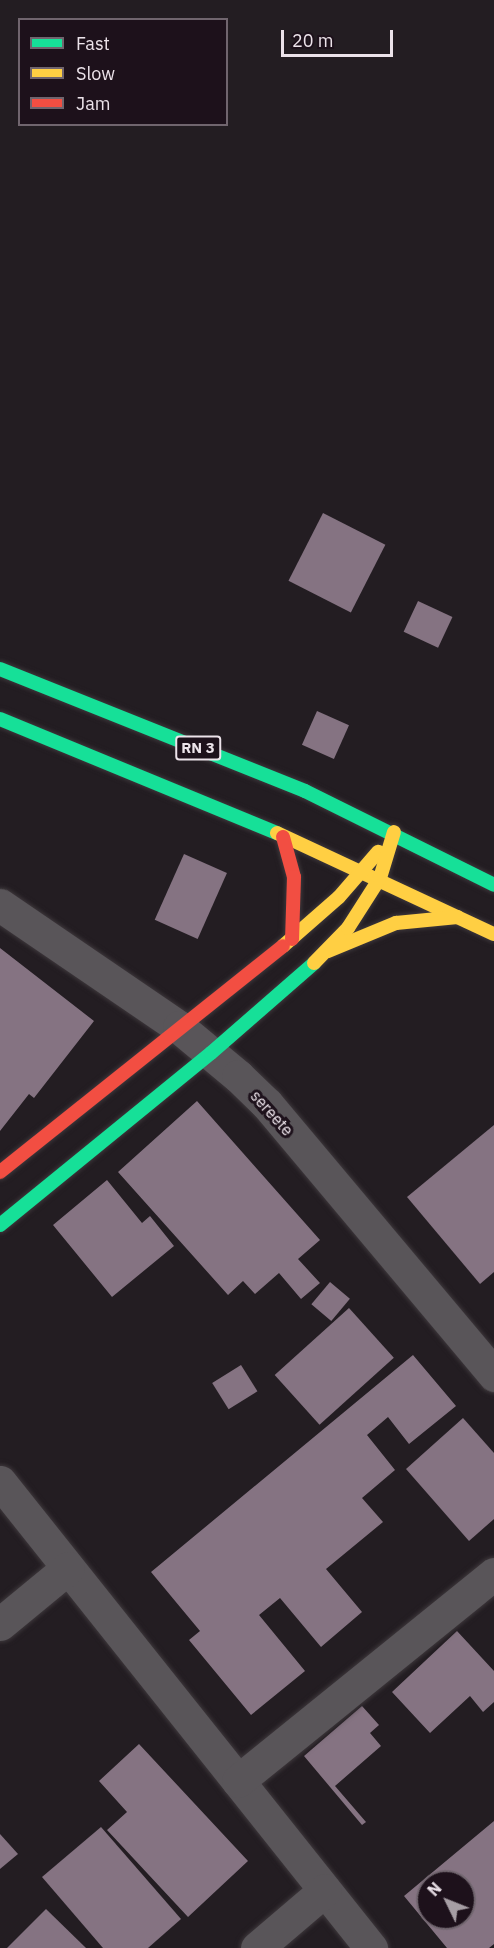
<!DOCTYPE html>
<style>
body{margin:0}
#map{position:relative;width:494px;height:1948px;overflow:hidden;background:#231d22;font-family:"IBM Plex Sans",sans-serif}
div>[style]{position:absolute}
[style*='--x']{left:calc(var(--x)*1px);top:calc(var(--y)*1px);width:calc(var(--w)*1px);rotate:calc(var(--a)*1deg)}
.building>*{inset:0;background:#857382;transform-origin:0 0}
.roads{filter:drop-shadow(0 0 2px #3d373b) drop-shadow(0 0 2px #3d373b)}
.street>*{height:33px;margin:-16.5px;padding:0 16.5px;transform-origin:16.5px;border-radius:16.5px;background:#595559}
.fast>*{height:14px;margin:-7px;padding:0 7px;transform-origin:7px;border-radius:7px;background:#16e098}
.slow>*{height:14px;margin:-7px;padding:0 7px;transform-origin:7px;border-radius:7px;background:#ffcf43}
.jam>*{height:14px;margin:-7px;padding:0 7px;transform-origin:7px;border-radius:7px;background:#f24e42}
span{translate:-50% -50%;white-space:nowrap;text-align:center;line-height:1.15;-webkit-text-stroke:6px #1d111b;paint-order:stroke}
.shield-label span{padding:2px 4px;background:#1d111b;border:2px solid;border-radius:4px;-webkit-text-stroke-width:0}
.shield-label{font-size:15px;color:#ece3ea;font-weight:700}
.street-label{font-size:16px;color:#ece3ea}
.legend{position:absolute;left:18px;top:18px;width:210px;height:108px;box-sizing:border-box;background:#1d111b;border:2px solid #70656e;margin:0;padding:8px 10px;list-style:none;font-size:18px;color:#ece3ea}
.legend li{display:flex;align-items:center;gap:12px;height:30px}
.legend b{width:30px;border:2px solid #70656e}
.north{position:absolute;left:416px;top:1870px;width:60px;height:60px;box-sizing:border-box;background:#1d111b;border:2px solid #70656e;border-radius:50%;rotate:313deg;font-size:16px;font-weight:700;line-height:24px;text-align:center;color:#ece3ea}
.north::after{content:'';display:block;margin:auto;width:21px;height:27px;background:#a69ea4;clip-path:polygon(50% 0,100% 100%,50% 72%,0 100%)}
.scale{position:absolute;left:281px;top:30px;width:112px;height:27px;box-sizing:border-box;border:3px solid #ece3ea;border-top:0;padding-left:8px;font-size:18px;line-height:21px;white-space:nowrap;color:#ece3ea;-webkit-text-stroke:4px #1d111b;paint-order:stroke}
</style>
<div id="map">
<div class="building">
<i style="left:323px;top:513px;width:70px;height:76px;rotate:27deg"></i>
<i style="left:418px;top:601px;width:38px;height:34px;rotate:25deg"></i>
<i style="left:317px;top:711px;width:35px;height:37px;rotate:24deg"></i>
<i style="left:184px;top:854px;width:47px;height:72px;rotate:24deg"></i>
<i style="clip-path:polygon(0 948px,94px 1021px,34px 1098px,29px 1094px,0 1131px)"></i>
<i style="clip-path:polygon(197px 1101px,320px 1240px,298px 1259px,320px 1283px,301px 1299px,279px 1273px,255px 1294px,243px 1281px,228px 1295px,118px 1172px)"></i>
<i style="clip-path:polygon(494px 1125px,494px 1272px,480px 1284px,407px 1197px)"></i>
<i style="clip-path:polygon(107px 1180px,142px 1223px,150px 1216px,174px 1246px,112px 1297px,53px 1225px)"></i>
<i style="left:330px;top:1282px;width:26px;height:29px;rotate:40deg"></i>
<i style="left:349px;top:1308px;width:67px;height:100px;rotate:48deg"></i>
<i style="clip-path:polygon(413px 1355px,456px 1406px,409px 1444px,388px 1417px,367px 1435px,395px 1470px,362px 1498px,383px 1522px,326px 1569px,362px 1612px,321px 1647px,280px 1598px,259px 1615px,305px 1671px,251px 1715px,189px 1640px,200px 1631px,151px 1572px)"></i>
<i style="left:241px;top:1365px;width:31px;height:34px;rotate:58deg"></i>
<i style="clip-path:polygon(463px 1418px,494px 1453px,494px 1519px,469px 1541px,406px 1469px)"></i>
<i style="clip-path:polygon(457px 1631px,494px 1671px,494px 1702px,483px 1712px,470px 1696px,430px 1733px,392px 1692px)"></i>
<i style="clip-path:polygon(362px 1706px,379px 1725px,370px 1733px,381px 1746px,335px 1786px,366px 1822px,362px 1825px,304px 1756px)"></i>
<i style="clip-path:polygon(139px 1744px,248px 1861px,188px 1917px,107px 1830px,127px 1812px,99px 1781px)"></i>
<i style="clip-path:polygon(evenodd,494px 1821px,494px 1944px,489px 1948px,447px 1948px,404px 1896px,494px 1821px,428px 1882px,464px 1882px,464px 1918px,428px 1918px,428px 1882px)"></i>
<i style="clip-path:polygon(101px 1827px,181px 1919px,148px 1948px,103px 1948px,42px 1877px)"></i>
<i style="clip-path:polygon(0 1834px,18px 1854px,0 1869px)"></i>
<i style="clip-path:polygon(46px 1909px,86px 1948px,7px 1948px)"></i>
</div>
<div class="roads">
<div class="street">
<i style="--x:0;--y:905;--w:217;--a:34.3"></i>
<i style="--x:179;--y:1027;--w:77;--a:39.7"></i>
<i style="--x:238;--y:1076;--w:40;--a:44"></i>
<i style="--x:267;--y:1104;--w:354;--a:50"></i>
<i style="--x:0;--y:1482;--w:596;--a:51.48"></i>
<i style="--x:0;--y:1624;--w:88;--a:-39.5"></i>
<i style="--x:238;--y:1781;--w:329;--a:-39"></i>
<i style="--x:257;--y:1948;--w:89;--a:-40.5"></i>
</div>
<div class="fast">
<i style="--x:0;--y:669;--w:328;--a:21.8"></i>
<i style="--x:305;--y:791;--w:211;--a:26.4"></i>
<i style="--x:0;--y:719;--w:300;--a:22.4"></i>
<i style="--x:0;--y:1225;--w:272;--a:-39.2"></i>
<i style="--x:211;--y:1053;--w:137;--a:-41.1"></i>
</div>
<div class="slow">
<i style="--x:277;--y:833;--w:239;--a:25"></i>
<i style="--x:283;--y:946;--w:74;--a:-41.2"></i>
<i style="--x:339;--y:897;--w:60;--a:-49.1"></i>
<i style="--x:328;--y:951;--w:74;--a:-22.4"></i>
<i style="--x:396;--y:923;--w:62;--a:-5.5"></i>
<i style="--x:314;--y:963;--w:49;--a:-45.8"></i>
<i style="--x:348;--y:928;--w:59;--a:-57.4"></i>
<i style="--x:380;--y:878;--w:48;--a:-73.1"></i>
</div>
<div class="jam">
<i style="--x:283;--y:837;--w:41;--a:74.6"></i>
<i style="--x:294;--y:877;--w:62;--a:91.8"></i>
<i style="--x:0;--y:1172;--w:362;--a:-38.6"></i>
</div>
</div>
<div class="shield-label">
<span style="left:198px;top:748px">RN 3</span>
</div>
<div class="street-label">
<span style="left:272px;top:1113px;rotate:48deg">sereete</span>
</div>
<ul class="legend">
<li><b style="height:8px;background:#16e098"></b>Fast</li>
<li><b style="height:8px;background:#ffcf43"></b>Slow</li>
<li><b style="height:8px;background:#f24e42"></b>Jam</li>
</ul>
<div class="north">N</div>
<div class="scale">20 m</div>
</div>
